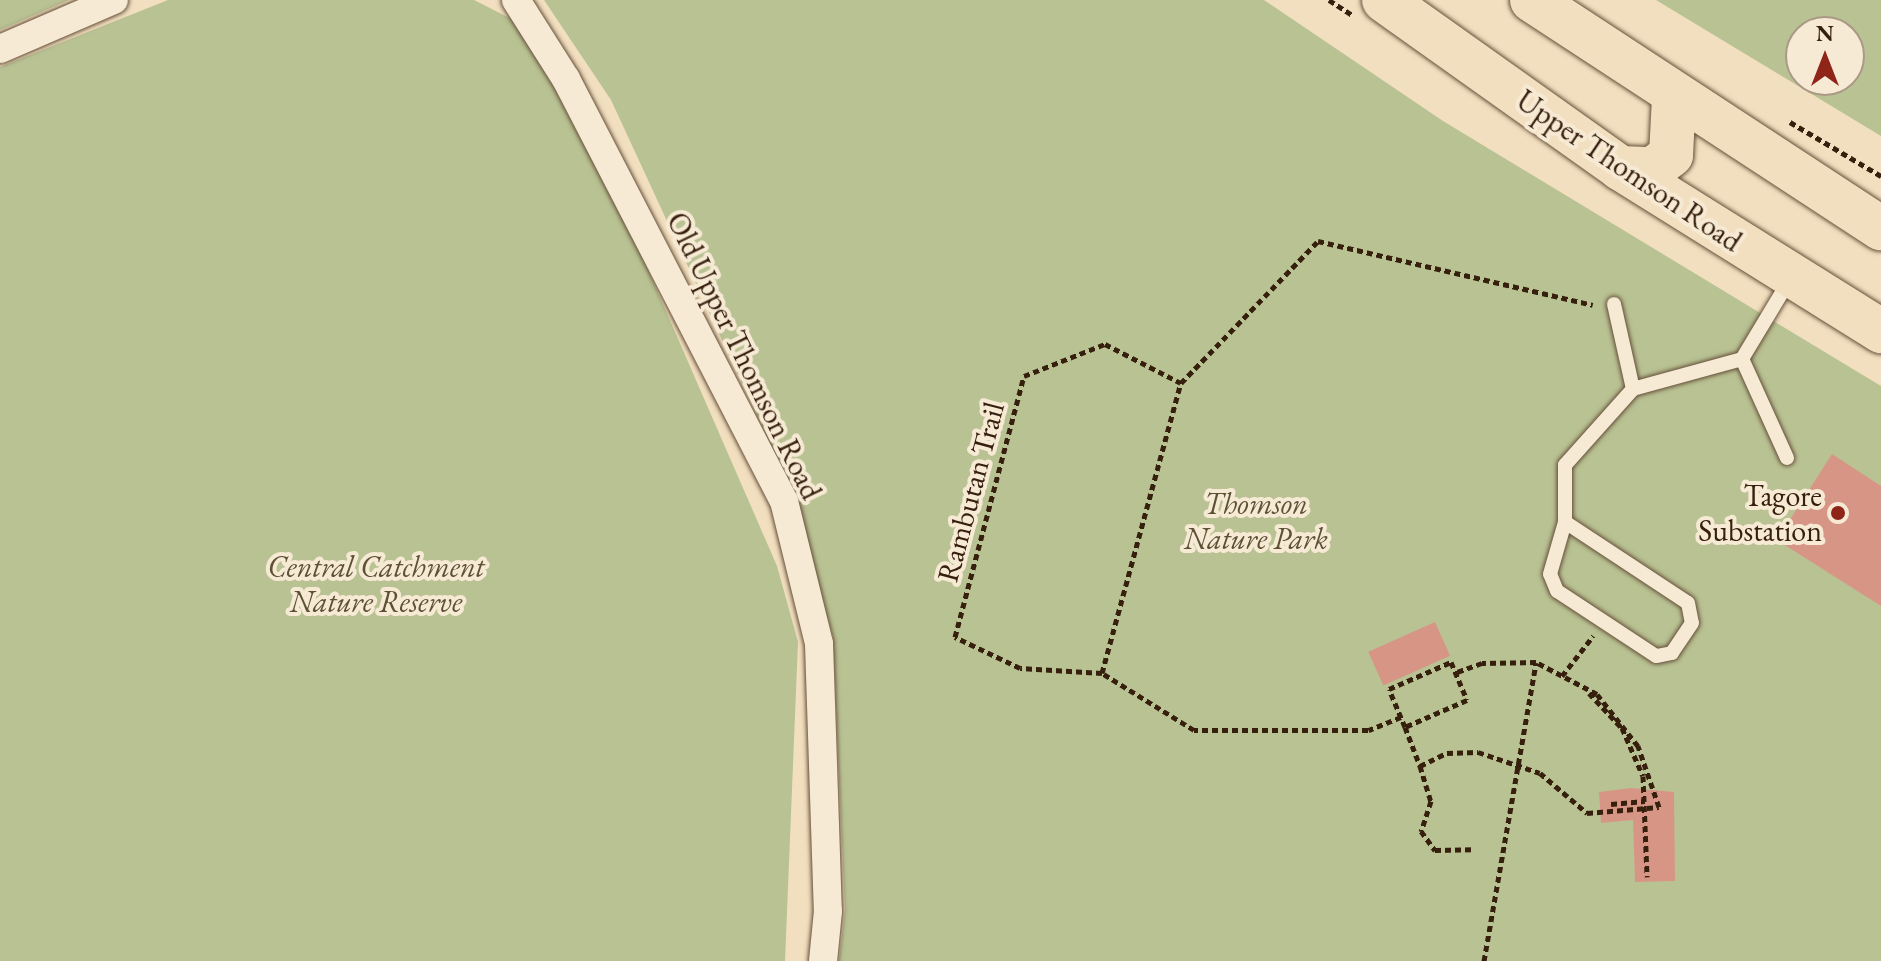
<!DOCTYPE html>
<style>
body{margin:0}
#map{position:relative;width:1881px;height:961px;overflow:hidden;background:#f2dfbf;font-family:"EB Garamond",serif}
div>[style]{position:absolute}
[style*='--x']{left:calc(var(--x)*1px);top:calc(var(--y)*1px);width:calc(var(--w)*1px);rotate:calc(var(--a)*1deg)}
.green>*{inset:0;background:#b9c293}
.building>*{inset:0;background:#d79685;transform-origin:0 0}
.path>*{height:5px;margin-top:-2.5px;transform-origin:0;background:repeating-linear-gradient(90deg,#36200d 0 6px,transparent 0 10px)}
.roads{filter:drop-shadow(0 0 2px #65503a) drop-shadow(0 0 2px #65503a)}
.lane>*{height:14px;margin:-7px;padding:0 7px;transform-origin:7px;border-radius:7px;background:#f7ead5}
.street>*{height:28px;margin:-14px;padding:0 14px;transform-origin:14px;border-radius:14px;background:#f7ead5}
.primary>*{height:44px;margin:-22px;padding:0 22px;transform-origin:22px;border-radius:22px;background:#f2dfbf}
.path-bridge>*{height:5px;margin-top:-2.5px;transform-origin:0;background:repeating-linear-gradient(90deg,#36200d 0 6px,transparent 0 10px)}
.dots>*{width:22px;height:22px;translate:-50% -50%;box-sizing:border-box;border:4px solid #f7ead5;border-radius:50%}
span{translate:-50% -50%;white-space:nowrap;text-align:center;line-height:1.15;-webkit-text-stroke:8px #f7ead5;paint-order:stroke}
.street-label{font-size:30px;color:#36200d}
.poi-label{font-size:30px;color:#36200d}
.right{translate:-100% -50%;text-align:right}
.park-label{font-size:30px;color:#5d5135;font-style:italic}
.north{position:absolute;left:1785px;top:16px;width:80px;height:80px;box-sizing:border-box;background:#f7ead5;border:2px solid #aa9985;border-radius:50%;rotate:0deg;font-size:22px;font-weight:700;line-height:32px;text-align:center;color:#36200d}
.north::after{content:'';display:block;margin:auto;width:28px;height:36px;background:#8f2418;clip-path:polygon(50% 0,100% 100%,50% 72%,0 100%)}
</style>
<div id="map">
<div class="green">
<i style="clip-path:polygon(0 0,69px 0,0 30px)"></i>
<i style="clip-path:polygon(168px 0,474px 0,525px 26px,570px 91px,777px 566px,798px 642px,785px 961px,0 961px,0 67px)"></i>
<i style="clip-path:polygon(544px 0,1264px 0,1443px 121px,1881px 386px,1881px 961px,839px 961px,845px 910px,833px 637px,791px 489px,611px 100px)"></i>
<i style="clip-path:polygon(evenodd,1656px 0,1881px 0,1881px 136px,1656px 0,1801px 32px,1849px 32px,1849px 80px,1801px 80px,1801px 32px)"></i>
</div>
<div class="building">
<i style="clip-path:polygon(1832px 454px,1881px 486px,1881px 606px,1777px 540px)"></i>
<i style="left:1435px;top:622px;width:37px;height:73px;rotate:66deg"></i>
<i style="clip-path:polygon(1631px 788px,1674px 792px,1675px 881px,1635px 882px,1633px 820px,1601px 823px,1599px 792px)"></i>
</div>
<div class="path">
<i style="--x:1329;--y:0;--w:27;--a:33"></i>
<i style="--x:1790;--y:122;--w:106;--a:30.7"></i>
<i style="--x:1451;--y:662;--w:41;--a:67.2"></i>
<i style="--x:1467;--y:700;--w:68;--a:156.5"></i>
<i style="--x:1405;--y:727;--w:41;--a:-112.8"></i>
<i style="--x:1389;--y:689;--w:68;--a:-23.5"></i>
<i style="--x:1102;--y:673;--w:82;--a:-176.5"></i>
<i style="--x:1020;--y:668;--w:72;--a:-154.5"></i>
<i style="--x:955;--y:637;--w:270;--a:-75.2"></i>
<i style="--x:1024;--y:376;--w:87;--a:-21.6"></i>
<i style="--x:1105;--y:344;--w:85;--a:27.2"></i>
<i style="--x:1562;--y:676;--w:51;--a:-52.2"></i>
<i style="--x:1401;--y:717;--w:35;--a:158"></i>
<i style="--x:1368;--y:730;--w:174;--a:180"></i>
<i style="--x:1194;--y:730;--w:108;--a:-148.2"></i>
<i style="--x:1102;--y:673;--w:301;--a:-74.8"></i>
<i style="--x:1181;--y:383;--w:197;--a:-46"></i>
<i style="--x:1318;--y:241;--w:282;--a:13.1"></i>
<i style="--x:1405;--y:727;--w:42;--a:69"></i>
<i style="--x:1420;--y:766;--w:30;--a:-26"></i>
<i style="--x:1447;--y:753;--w:31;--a:-2"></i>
<i style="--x:1478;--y:752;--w:65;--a:18.7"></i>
<i style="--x:1540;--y:773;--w:62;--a:40.4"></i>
<i style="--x:1587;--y:813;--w:72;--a:-4.8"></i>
<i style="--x:1659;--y:807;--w:65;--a:-109"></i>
<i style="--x:1638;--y:746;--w:66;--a:-128.3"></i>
<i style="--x:1597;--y:694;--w:69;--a:-152.3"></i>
<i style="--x:1536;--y:662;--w:54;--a:178.9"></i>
<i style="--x:1482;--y:663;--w:29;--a:160"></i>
<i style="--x:1420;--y:766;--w:37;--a:73"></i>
<i style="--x:1431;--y:801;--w:32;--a:108"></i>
<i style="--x:1421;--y:831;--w:24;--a:54"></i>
<i style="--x:1435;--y:850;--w:39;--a:-1"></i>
<i style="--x:1611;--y:804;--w:34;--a:-5"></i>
<i style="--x:1484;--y:961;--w:303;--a:-80.1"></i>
</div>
<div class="roads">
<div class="lane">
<i style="--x:1614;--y:304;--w:87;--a:77.4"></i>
<i style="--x:1787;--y:458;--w:109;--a:-114.4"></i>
<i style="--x:1742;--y:359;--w:93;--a:-59"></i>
<i style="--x:1565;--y:522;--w:147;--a:33.4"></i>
<i style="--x:1688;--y:603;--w:20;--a:79"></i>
<i style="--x:1692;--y:623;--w:36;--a:124"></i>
<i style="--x:1672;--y:653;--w:16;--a:169"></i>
<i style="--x:1656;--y:656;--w:118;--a:-146.7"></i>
<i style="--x:1557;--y:591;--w:18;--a:-112"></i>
<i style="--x:1550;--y:574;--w:54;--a:-73.9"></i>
<i style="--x:1565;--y:522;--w:57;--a:-90"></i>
<i style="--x:1565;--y:465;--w:102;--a:-48.2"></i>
<i style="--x:1633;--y:389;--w:113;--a:-15.4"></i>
</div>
<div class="street">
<i style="--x:516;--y:0;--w:93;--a:57.7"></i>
<i style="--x:566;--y:79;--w:475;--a:62.7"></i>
<i style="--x:784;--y:501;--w:147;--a:76.2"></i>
<i style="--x:819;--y:644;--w:267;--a:88.1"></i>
<i style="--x:828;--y:911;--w:50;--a:95.7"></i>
<i style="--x:0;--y:49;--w:124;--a:-23.3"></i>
</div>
<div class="primary">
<i style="--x:1384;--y:0;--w:290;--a:35.4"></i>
<i style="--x:1620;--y:168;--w:308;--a:32"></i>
<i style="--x:1532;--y:0;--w:417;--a:33.2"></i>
<i style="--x:1620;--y:168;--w:33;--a:2"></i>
<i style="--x:1653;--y:169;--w:23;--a:-38"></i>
<i style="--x:1671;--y:155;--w:57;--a:-87"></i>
</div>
</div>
<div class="path-bridge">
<i style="--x:1589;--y:693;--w:48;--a:46.7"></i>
<i style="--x:1622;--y:728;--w:52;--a:66.4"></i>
<i style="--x:1643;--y:776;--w:101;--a:87.7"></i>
</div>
<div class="dots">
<i style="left:1838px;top:513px;background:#8f2418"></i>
</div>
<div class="street-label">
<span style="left:1629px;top:171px;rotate:34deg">Upper Thomson Road</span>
<span style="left:744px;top:356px;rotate:64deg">Old Upper Thomson Road</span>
<span style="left:971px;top:492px;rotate:-75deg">Rambutan Trail</span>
</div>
<div class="poi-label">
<span class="right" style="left:1822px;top:513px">Tagore<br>Substation</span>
</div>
<div class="park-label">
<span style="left:1256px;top:521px">Thomson<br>Nature Park</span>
<span style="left:376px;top:584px">Central Catchment<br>Nature Reserve</span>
</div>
<div class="north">N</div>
</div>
